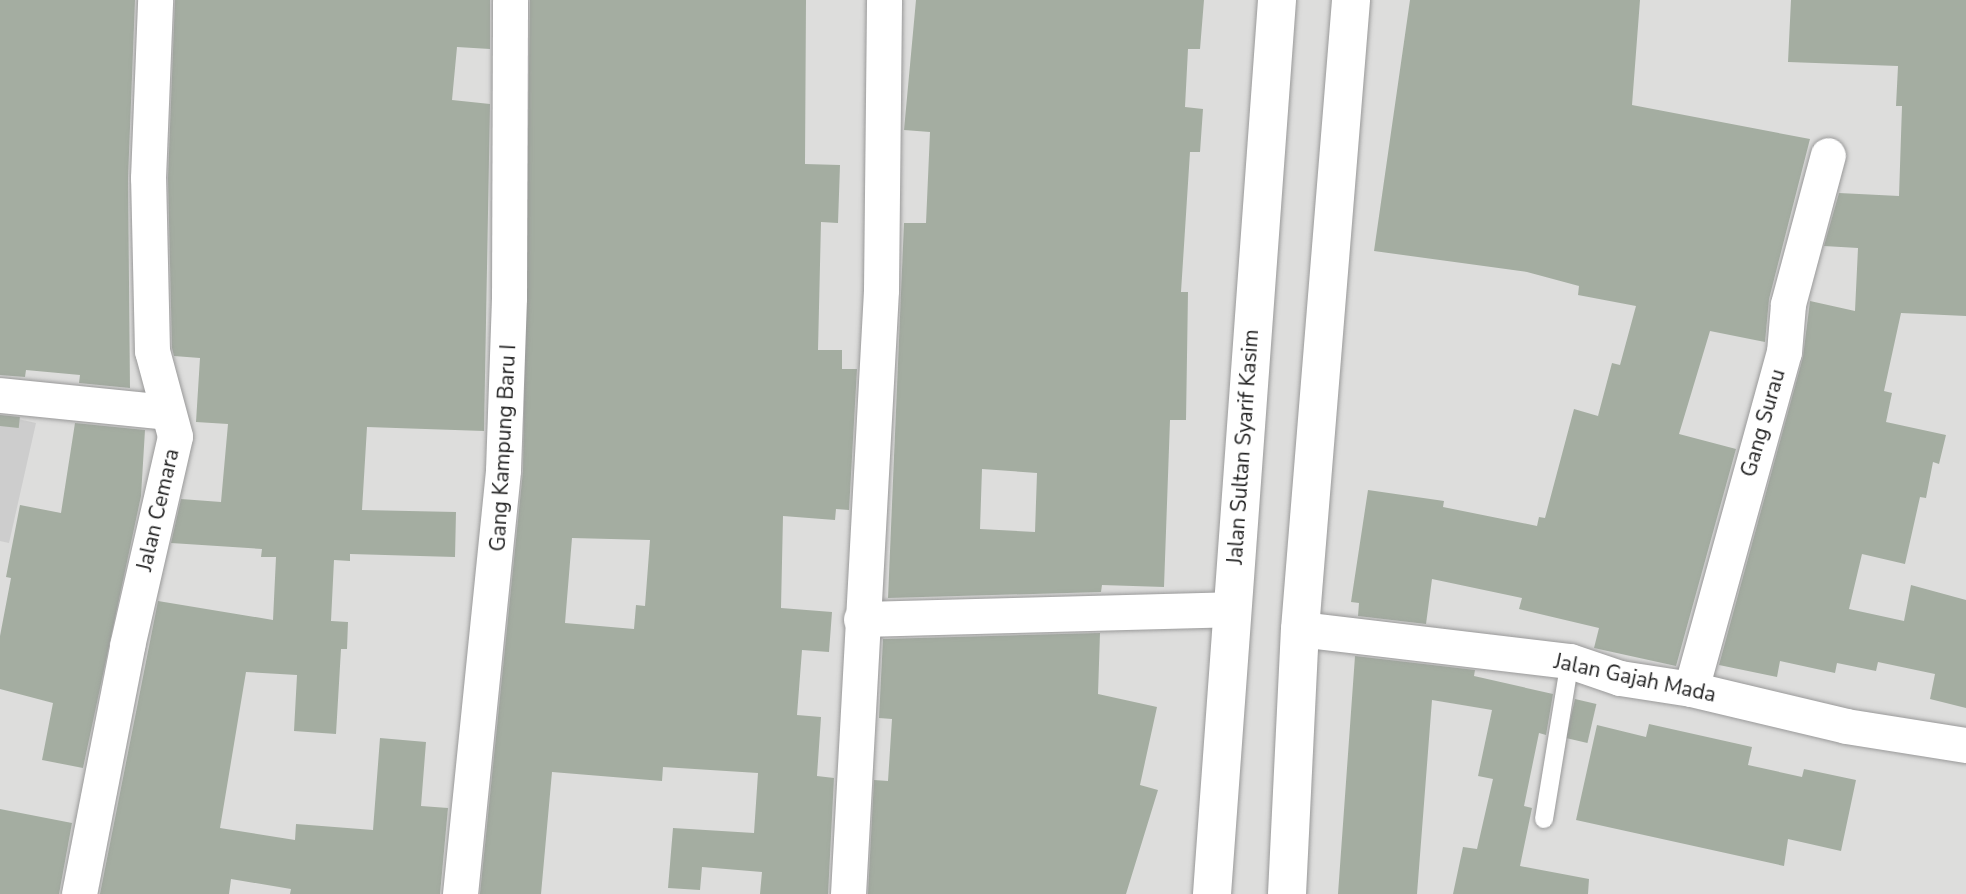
<!DOCTYPE html>
<style>
body{margin:0}
#map{position:relative;width:1966px;height:894px;overflow:hidden;background:#e6efe7;font-family:"Nunito Sans",sans-serif}
div>[style]{position:absolute}
[style*='--x']{left:calc(var(--x)*1px);top:calc(var(--y)*1px);width:calc(var(--w)*1px);rotate:calc(var(--a)*1deg)}
.residential>*{inset:0;background:#dddddc;transform-origin:0 0}
.religious>*{inset:0;background:#cdcdcd}
.building>*{inset:0;background:#a4ada1;transform-origin:0 0}
.roads{filter:drop-shadow(0 0 2px #999) drop-shadow(0 0 2px #999)}
.service>*{height:18px;margin:-9px;padding:0 9px;transform-origin:9px;border-radius:9px;background:#fff}
.minor>*{height:35px;margin:-17.5px;padding:0 17.5px;transform-origin:17.5px;border-radius:17.5px;background:#fff}
.tertiary>*{height:38px;margin:-19px;padding:0 19px;transform-origin:19px;border-radius:19px;background:#fff}
span{translate:-50% -50%;white-space:nowrap;text-align:center;line-height:1.15;-webkit-text-stroke:5px #fff;paint-order:stroke}
.street-label{font-size:21px;color:#1f1f1f}
</style>
<div id="map">
<div class="residential">
<i style="left:0;top:0;width:1966px;height:894px"></i>
</div>
<div class="religious">
<i style="clip-path:polygon(0 415px,36px 423px,9px 543px,0 541px)"></i>
</div>
<div class="building">
<i style="clip-path:polygon(0 0,135px 0,128px 178px,130px 388px,79px 383px,80px 375px,26px 370px,25px 377px,0 375px)"></i>
<i style="clip-path:polygon(175px 0,490px 0,490px 49px,457px 47px,452px 100px,490px 104px,484px 431px,367px 427px,362px 510px,456px 512px,455px 557px,350px 554px,350px 561px,334px 560px,331px 621px,348px 622px,347px 649px,341px 649px,336px 734px,294px 731px,297px 675px,246px 672px,220px 828px,295px 840px,296px 824px,373px 830px,380px 738px,426px 742px,421px 806px,448px 808px,440px 894px,290px 894px,291px 889px,231px 879px,229px 894px,100px 894px,158px 601px,273px 620px,276px 557px,261px 557px,262px 549px,171px 543px,181px 499px,221px 502px,228px 424px,196px 422px,200px 358px,174px 356px,172px 348px,168px 178px)"></i>
<i style="clip-path:polygon(evenodd,530px 0,806px 0,805px 164px,840px 165px,838px 223px,821px 222px,818px 350px,842px 350px,842px 369px,857px 369px,849px 510px,836px 509px,835px 520px,783px 516px,781px 608px,832px 612px,829px 652px,802px 650px,797px 715px,821px 717px,817px 776px,834px 778px,828px 894px,760px 894px,762px 872px,702px 867px,700px 890px,668px 888px,673px 828px,754px 833px,758px 773px,663px 767px,662px 781px,552px 772px,541px 894px,480px 894px,523px 471px,530px 0,572px 538px,650px 540px,645px 606px,636px 605px,634px 629px,565px 623px,572px 538px)"></i>
<i style="clip-path:polygon(evenodd,916px 0,1204px 0,1200px 49px,1188px 49px,1185px 107px,1203px 109px,1200px 152px,1190px 152px,1181px 292px,1188px 292px,1186px 420px,1170px 420px,1164px 587px,1102px 585px,1101px 592px,888px 598px,904px 223px,926px 223px,930px 132px,904px 130px,916px 0,982px 469px,1037px 473px,1035px 532px,980px 529px,982px 469px)"></i>
<i style="clip-path:polygon(1410px 0,1640px 0,1632px 105px,1810px 139px,1769px 299px,1765px 342px,1710px 331px,1679px 434px,1736px 449px,1676px 666px,1594px 648px,1599px 628px,1519px 609px,1522px 598px,1432px 579px,1426px 624px,1358px 616px,1359px 603px,1351px 602px,1368px 490px,1444px 501px,1443px 507px,1537px 526px,1539px 517px,1545px 518px,1574px 409px,1598px 416px,1612px 363px,1620px 365px,1636px 306px,1578px 295px,1579px 286px,1527px 272px,1374px 251px)"></i>
<i style="clip-path:polygon(1791px 0,1966px 0,1966px 316px,1901px 313px,1884px 391px,1892px 393px,1886px 422px,1946px 435px,1939px 464px,1933px 462px,1926px 498px,1920px 497px,1905px 564px,1862px 554px,1849px 609px,1904px 621px,1911px 585px,1966px 600px,1966px 708px,1930px 699px,1935px 674px,1878px 662px,1876px 671px,1837px 663px,1835px 673px,1780px 661px,1777px 677px,1719px 665px,1803px 357px,1810px 301px,1855px 311px,1858px 248px,1824px 246px,1839px 193px,1899px 196px,1902px 106px,1896px 106px,1898px 66px,1788px 62px)"></i>
<i style="left:0;top:415px;width:20px;height:11px;rotate:6deg"></i>
<i style="clip-path:polygon(75px 423px,145px 430px,141px 496px,83px 768px,42px 760px,53px 703px,0 689px,0 636px,11px 578px,6px 577px,20px 505px,61px 513px)"></i>
<i style="clip-path:polygon(1100px 633px,1098px 694px,1157px 707px,1140px 785px,1158px 790px,1126px 894px,868px 894px,874px 780px,888px 781px,892px 719px,879px 718px,883px 639px)"></i>
<i style="clip-path:polygon(1355px 656px,1475px 670px,1474px 676px,1553px 694px,1546px 735px,1539px 733px,1524px 806px,1532px 808px,1520px 866px,1589px 879px,1588px 894px,1453px 894px,1463px 847px,1477px 849px,1493px 779px,1478px 776px,1492px 710px,1432px 700px,1417px 894px,1338px 894px)"></i>
<i style="left:1575px;top:699px;width:22px;height:40px;rotate:13deg"></i>
<i style="clip-path:polygon(1649px 724px,1752px 747px,1748px 765px,1802px 777px,1804px 769px,1856px 780px,1841px 851px,1788px 839px,1784px 866px,1576px 820px,1597px 725px,1646px 737px)"></i>
<i style="clip-path:polygon(0 809px,72px 823px,59px 894px,0 894px)"></i>
</div>
<div class="roads">
<div class="service">
<i style="--x:1544;--y:819;--w:160;--a:-80.7"></i>
</div>
<div class="minor">
<i style="--x:0;--y:395;--w:167;--a:5.8"></i>
<i style="--x:861;--y:619;--w:370;--a:-1.5"></i>
<i style="--x:1300;--y:629;--w:272;--a:6.8"></i>
<i style="--x:1570;--y:661;--w:53;--a:18.8"></i>
<i style="--x:1620;--y:678;--w:72;--a:8.8"></i>
<i style="--x:1691;--y:689;--w:159;--a:13.4"></i>
<i style="--x:1846;--y:726;--w:121;--a:9"></i>
<i style="--x:1691;--y:689;--w:350;--a:-74.6"></i>
<i style="--x:1784;--y:352;--w:48;--a:-85.2"></i>
<i style="--x:1788;--y:304;--w:154;--a:-75"></i>
<i style="--x:79;--y:894;--w:253;--a:-79"></i>
<i style="--x:127;--y:646;--w:215;--a:-77.1"></i>
<i style="--x:175;--y:436;--w:88;--a:-105.1"></i>
<i style="--x:152;--y:351;--w:173;--a:-91.3"></i>
<i style="--x:148;--y:178;--w:178;--a:-87.7"></i>
<i style="--x:460;--y:894;--w:426;--a:-84.2"></i>
<i style="--x:503;--y:470;--w:173;--a:-88"></i>
<i style="--x:509;--y:297;--w:297;--a:-89.8"></i>
<i style="--x:848;--y:894;--w:605;--a:-86.87"></i>
<i style="--x:881;--y:290;--w:290;--a:-89.4"></i>
</div>
<div class="tertiary">
<i style="--x:1212;--y:894;--w:896;--a:-85.84"></i>
<i style="--x:1287;--y:894;--w:265;--a:-87.2"></i>
<i style="--x:1300;--y:629;--w:631;--a:-85.36"></i>
</div>
</div>
<div class="street-label">
<span style="left:1763px;top:423px;rotate:-74deg">Gang Surau</span>
<span style="left:1243px;top:447px;rotate:-86deg">Jalan Sultan Syarif Kasim</span>
<span style="left:503px;top:448px;rotate:-87deg">Gang Kampung Baru I</span>
<span style="left:158px;top:510px;rotate:-77deg">Jalan Cemara</span>
<span style="left:1635px;top:678px;rotate:12deg">Jalan Gajah Mada</span>
</div>
</div>
